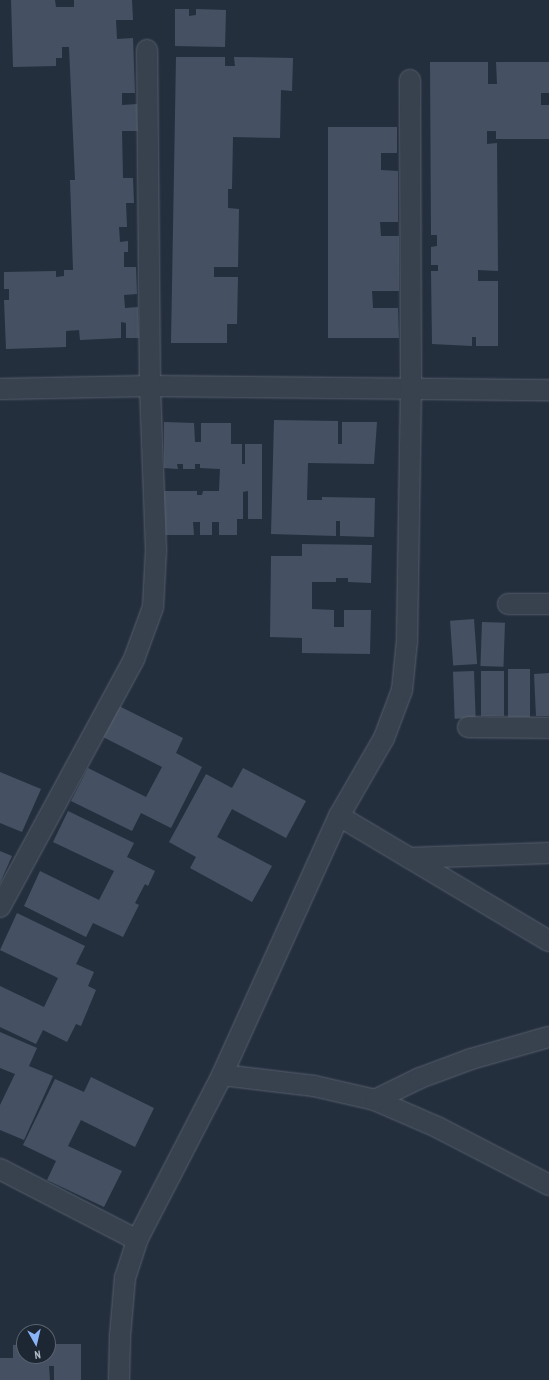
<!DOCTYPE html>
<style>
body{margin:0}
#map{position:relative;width:549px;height:1380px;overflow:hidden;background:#242f3e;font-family:"PT Sans Narrow",sans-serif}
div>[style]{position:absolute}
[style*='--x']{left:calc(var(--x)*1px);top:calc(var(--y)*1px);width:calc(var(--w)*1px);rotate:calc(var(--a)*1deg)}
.building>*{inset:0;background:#455162;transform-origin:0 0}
.roads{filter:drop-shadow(0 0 1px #565f6c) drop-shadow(0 0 1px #565f6c)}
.minor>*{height:20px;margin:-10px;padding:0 10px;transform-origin:10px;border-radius:10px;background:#38414e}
span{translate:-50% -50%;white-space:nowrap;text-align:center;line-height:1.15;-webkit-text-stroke:3px #1d2633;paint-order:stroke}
.north{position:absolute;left:16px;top:1324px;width:40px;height:40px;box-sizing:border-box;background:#1d2633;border:1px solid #59626f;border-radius:50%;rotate:172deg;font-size:11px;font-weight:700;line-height:16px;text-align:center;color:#b4bcc9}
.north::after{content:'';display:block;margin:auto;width:14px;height:18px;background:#8ab4f8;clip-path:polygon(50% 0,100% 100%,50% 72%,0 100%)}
</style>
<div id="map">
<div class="building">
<i style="clip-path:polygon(11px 0,55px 0,56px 7px,74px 7px,74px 0,132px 0,133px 20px,116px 20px,117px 39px,133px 38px,135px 93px,122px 93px,122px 105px,137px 104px,138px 131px,122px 131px,123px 178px,133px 178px,134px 203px,126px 203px,127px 227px,119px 227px,120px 242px,128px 241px,128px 252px,124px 252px,124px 267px,136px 267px,137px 294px,124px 295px,125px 308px,138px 307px,139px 338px,126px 338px,126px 323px,121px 322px,121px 338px,80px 340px,79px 330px,66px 331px,66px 347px,6px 349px,4px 300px,9px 300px,9px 289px,4px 289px,4px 272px,56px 271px,56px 277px,64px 276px,64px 270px,73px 270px,70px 180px,75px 180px,69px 47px,62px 47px,62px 58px,56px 58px,56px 66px,13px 67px)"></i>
<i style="clip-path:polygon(175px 9px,189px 9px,189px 16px,196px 15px,196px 9px,226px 10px,225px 47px,175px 46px)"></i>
<i style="clip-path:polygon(176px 57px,225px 57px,225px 66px,235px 66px,234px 57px,293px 58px,292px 91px,281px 90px,280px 138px,233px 137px,232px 189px,228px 189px,228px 208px,239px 209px,238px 267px,214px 267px,214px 277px,238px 277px,237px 324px,227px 324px,227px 343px,171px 343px)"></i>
<i style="clip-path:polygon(430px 62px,488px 62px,488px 84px,497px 84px,496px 62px,549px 62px,549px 93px,541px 93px,541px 105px,549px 105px,549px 139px,496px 139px,496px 131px,487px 131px,487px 144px,497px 143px,498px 271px,478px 270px,478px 281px,498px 281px,498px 346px,476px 346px,476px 337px,472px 337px,472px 346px,432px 344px,431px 271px,438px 271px,438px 265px,431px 265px,431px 247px,437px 246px,437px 235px,431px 235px)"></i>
<i style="clip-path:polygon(328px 127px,397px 127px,397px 153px,381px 153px,381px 170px,398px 171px,398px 222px,380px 222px,381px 236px,399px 236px,399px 291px,372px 291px,373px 308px,398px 308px,399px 338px,328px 338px)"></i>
<i style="clip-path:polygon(274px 420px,338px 421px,338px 444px,342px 444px,342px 422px,377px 422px,374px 464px,308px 463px,307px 500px,322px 500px,322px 497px,375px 498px,374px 537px,340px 536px,340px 521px,336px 521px,336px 536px,271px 534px)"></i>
<i style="clip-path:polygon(164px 422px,194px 423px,195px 442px,201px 442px,201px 423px,231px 423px,231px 444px,242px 444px,242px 464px,245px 464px,245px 444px,262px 444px,262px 519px,248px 519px,248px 491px,243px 492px,243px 519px,237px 519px,237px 535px,219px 535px,219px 522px,212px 522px,212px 535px,200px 535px,200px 522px,193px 522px,194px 535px,163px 535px,163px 491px,197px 491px,197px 495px,202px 495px,203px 491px,219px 491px,220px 469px,200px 468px,200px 464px,195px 464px,195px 469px,183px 469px,183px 464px,177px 464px,178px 469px,164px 468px)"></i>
<i style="clip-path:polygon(302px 544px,372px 545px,371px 583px,348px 582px,348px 578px,336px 578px,336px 582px,312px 582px,312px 609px,334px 610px,334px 627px,344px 627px,344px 610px,371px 610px,370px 654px,302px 653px,302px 638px,270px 637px,271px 556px,302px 556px)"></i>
<i style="left:474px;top:619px;width:45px;height:24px;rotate:86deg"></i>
<i style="left:482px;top:622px;width:23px;height:44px;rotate:2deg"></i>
<i style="left:508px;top:669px;width:22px;height:48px"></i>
<i style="left:474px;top:671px;width:47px;height:21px;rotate:88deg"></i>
<i style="left:481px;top:671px;width:23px;height:45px"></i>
<i style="clip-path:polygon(549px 673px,549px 716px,536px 716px,534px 674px)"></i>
<i style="clip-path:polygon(119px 706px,183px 738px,176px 753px,202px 767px,171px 828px,141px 813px,132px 831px,71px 801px,88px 768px,146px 797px,162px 767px,103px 737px)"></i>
<i style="clip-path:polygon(243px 768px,306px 801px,286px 838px,232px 809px,217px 837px,272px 866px,252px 902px,190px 868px,196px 857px,169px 842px,206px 774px,232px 788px)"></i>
<i style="clip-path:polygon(0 772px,41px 789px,22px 832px,0 823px)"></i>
<i style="clip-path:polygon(68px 811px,134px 843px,127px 857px,155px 871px,148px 886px,145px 884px,135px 903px,139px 905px,123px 937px,93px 923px,86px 937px,24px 906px,40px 871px,99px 900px,114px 871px,53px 842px)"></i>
<i style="clip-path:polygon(0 851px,12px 856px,0 883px)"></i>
<i style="clip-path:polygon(17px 913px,85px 946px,76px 964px,94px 972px,88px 986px,96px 990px,81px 1026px,76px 1024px,67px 1042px,43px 1030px,36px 1044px,0 1027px,0 986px,44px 1007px,58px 978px,0 950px)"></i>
<i style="clip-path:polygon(0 1032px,37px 1048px,29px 1066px,53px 1076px,24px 1140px,0 1130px,0 1105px,15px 1074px,0 1068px)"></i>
<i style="clip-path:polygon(91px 1077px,154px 1108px,135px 1147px,81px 1120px,68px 1146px,122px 1171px,104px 1207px,47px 1180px,56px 1161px,23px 1145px,55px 1079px,84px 1092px)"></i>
<i style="clip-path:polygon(24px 1344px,24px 1356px,48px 1356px,48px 1344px,81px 1344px,81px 1380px,54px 1380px,54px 1366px,49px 1366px,50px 1380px,0 1380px,0 1358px,13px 1358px,13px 1345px)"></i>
</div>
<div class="roads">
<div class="minor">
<i style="--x:0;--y:389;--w:150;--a:-1.1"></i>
<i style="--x:150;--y:386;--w:399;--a:0.6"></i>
<i style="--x:508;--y:604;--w:41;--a:0"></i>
<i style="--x:468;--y:727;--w:81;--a:0.7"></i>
<i style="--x:339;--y:816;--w:244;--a:30.8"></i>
<i style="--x:409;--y:858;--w:140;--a:-2"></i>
<i style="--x:0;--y:907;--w:282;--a:-61.6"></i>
<i style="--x:134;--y:659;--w:55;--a:-69.9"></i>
<i style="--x:153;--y:607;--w:57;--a:-87"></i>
<i style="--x:156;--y:550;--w:164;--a:-92.1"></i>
<i style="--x:150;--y:386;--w:336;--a:-90.5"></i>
<i style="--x:222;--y:1075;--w:93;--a:6.8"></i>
<i style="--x:314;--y:1086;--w:63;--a:12.9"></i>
<i style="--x:375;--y:1100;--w:68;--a:23.5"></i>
<i style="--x:437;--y:1127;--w:126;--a:27.4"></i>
<i style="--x:375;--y:1100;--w:50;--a:-26.1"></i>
<i style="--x:420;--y:1078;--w:54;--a:-20.4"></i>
<i style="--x:471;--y:1059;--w:81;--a:-15.8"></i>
<i style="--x:0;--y:1169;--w:154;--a:27.4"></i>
<i style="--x:119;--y:1380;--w:44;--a:-88.7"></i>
<i style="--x:120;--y:1336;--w:58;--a:-85.1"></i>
<i style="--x:125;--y:1278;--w:40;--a:-72"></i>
<i style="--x:137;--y:1240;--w:186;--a:-62.7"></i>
<i style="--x:222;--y:1075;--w:284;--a:-65.7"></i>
<i style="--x:339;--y:816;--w:90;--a:-60"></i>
<i style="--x:384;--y:738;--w:51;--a:-69.4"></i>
<i style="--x:402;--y:690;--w:49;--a:-84.2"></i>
<i style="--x:407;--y:641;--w:253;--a:-89.1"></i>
<i style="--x:411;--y:388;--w:308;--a:-90.2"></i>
</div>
</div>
<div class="north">N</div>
</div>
